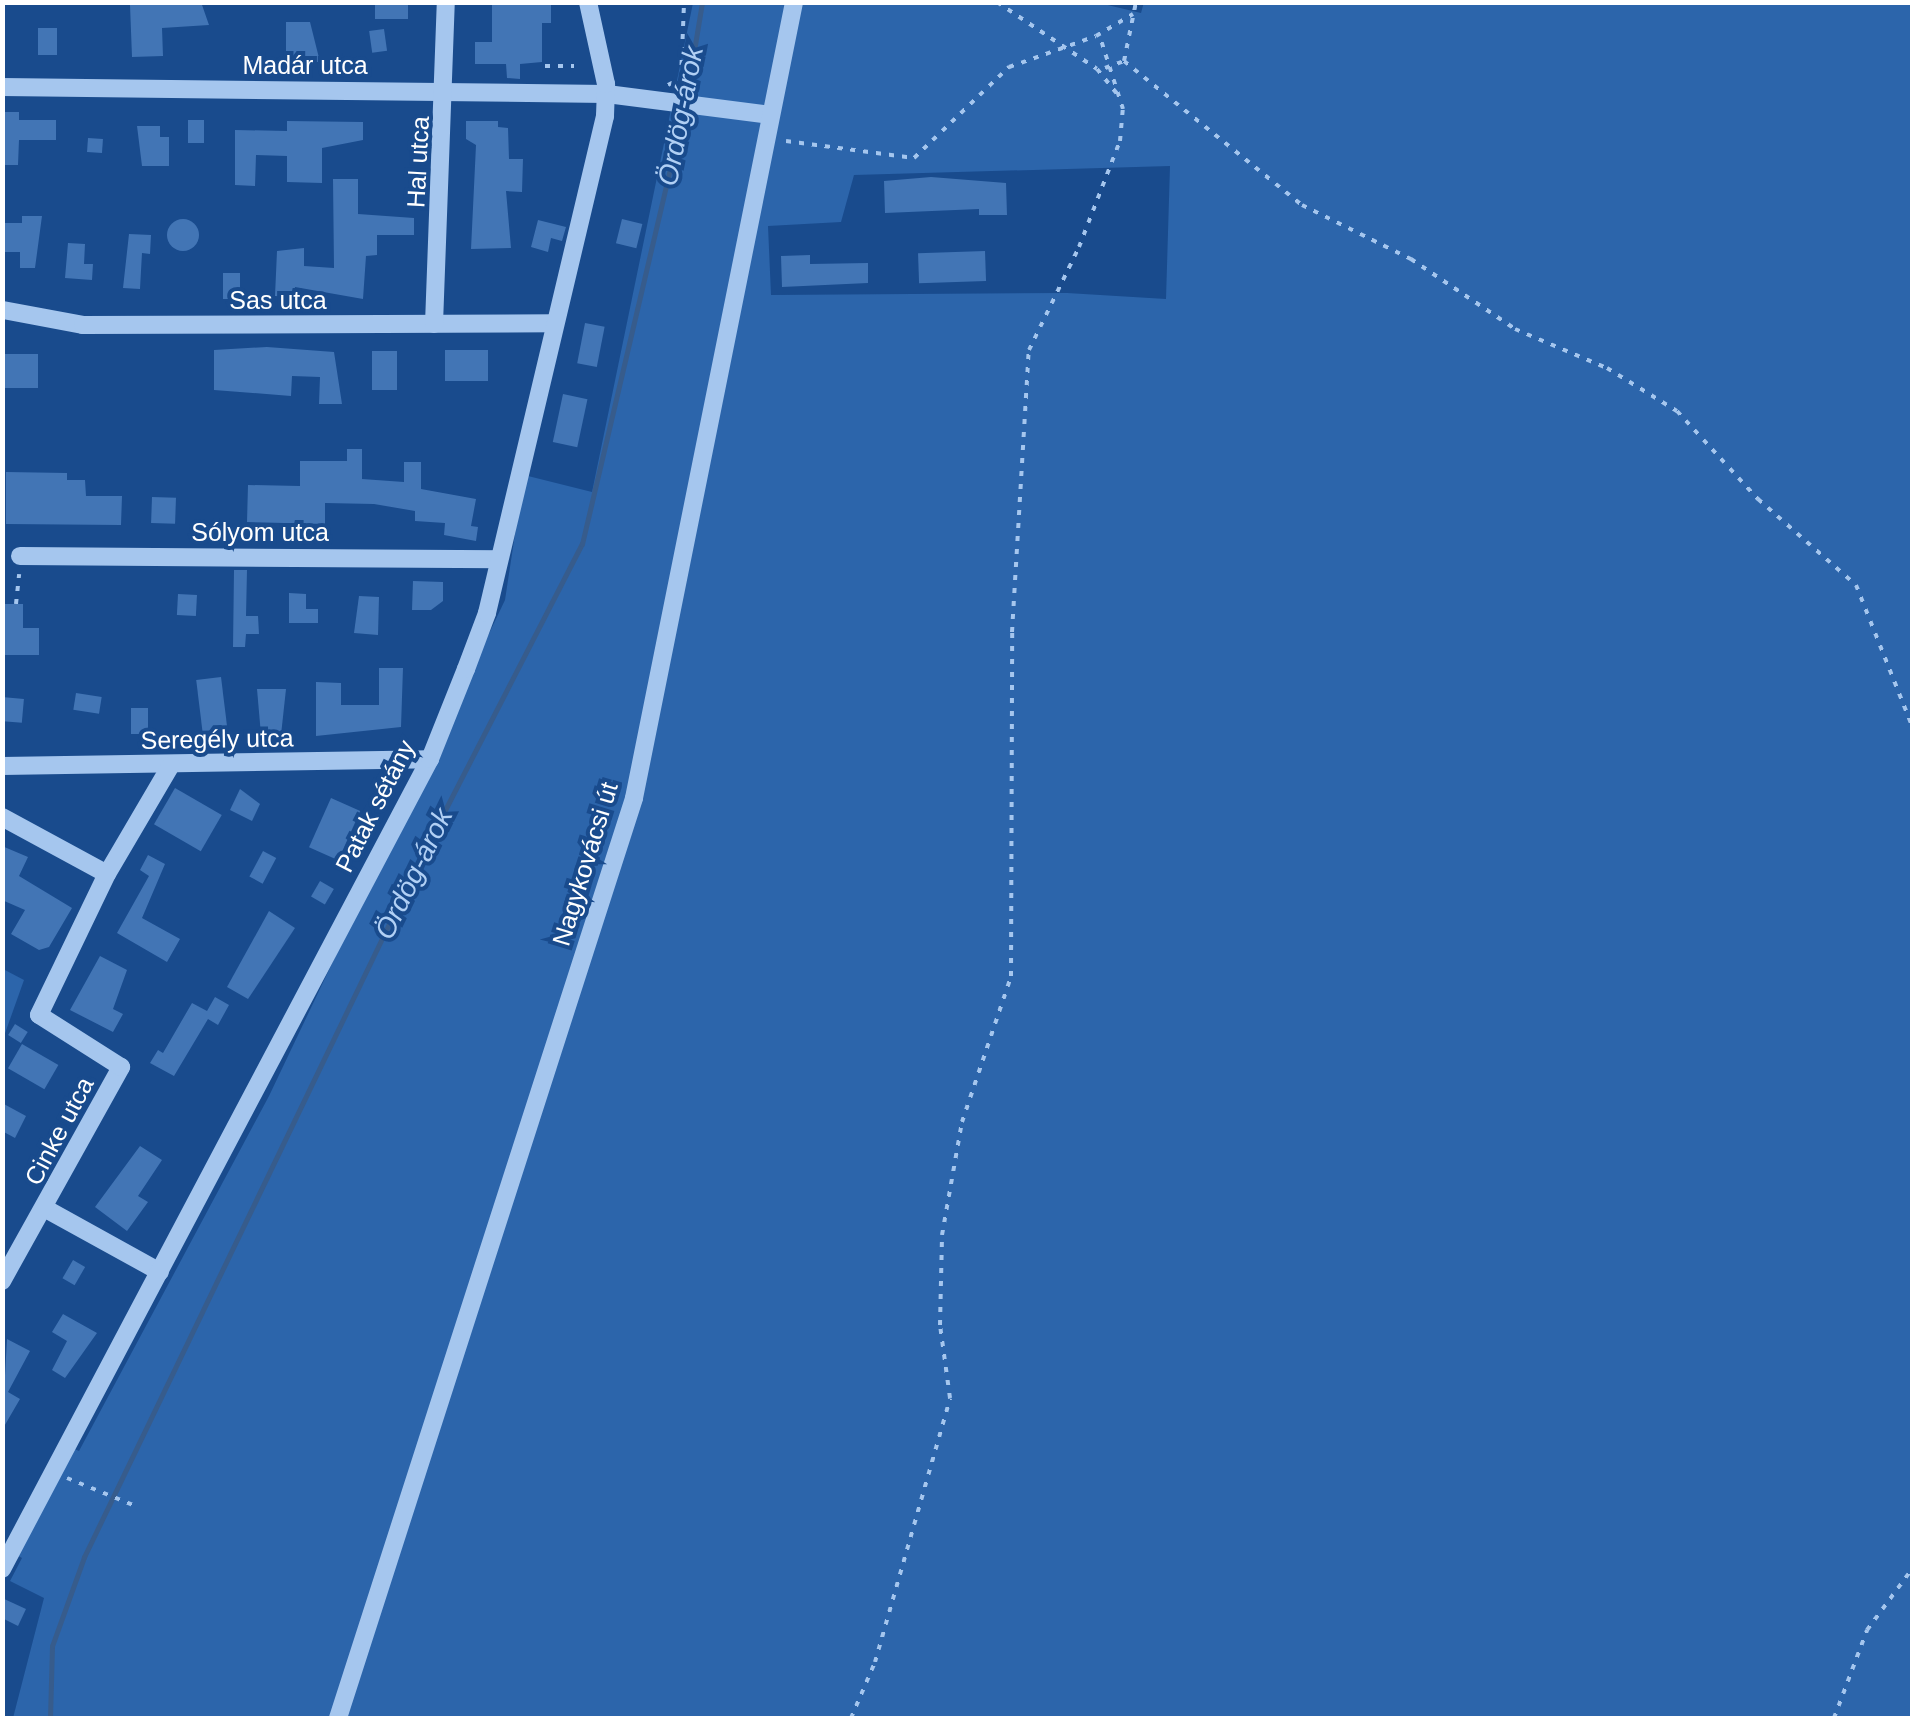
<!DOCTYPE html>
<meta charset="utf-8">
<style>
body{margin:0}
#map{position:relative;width:1915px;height:1721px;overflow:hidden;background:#194b8d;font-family:Arial,sans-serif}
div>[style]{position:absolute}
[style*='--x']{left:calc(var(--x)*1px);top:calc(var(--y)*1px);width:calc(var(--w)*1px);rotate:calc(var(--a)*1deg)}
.green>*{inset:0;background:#2c65ab}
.stream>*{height:5px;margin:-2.5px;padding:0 2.5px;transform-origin:2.5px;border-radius:2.5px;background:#375c8c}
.building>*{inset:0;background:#4275b5;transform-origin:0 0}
.round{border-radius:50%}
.path>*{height:4px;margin-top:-2px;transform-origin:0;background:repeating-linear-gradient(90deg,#a5c6ee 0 5px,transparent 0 13px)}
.minor>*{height:18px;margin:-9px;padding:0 9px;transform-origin:9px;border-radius:9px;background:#a5c6ee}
span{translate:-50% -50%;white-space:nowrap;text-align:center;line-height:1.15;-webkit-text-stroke:8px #194b8d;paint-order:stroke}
.street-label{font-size:25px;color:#fff}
.water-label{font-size:28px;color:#b1d0f5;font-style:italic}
.frame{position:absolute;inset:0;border:5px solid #fff;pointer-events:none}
</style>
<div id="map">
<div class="green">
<i style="clip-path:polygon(evenodd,1095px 2px,1141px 13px,1144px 2px,1912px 3px,1912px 1718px,13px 1718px,44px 1598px,10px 1581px,22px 1558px,15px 1554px,72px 1448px,79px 1451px,269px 1096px,505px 600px,524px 475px,592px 492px,693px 3px,1095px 2px,1170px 166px,1166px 299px,1067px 293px,771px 295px,768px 226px,841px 222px,854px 175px,1170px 166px)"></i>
<i style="clip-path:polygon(3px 969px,24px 980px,3px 1039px)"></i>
</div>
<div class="stream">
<i style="--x:686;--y:99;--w:98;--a:-80.6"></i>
<i style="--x:50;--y:1718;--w:72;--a:-88.4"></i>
<i style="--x:52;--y:1646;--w:95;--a:-70.2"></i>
<i style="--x:84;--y:1557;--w:790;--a:-64.28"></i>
<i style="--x:427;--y:845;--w:339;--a:-62.8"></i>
<i style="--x:582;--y:544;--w:446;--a:-76.8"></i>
</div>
<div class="building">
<i style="clip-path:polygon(201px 2px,209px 25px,162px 28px,163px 56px,132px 57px,130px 5px)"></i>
<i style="left:375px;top:2px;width:33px;height:17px"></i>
<i style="clip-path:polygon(492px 2px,551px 2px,551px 23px,542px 23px,542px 62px,520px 64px,520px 79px,507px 78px,506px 64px,475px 64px,475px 42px,492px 42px)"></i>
<i style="clip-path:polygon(286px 22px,310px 22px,320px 62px,286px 62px)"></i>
<i style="left:38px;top:28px;width:19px;height:27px"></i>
<i style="left:384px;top:29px;width:22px;height:15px;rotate:82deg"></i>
<i style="clip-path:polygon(2px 112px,19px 112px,19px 120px,56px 120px,56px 140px,19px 140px,18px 165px,3px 165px)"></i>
<i style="left:188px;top:120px;width:16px;height:23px"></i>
<i style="clip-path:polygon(287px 121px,363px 122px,363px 140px,322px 148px,322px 183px,287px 182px,287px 156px,256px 155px,255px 186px,235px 185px,235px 130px,287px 131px)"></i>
<i style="clip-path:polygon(466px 121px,498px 121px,498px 127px,508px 128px,509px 159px,523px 159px,522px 192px,506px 191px,511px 248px,471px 249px,476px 145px,466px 139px)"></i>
<i style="clip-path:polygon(137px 126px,160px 126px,160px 137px,169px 137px,169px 166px,142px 166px)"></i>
<i style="left:88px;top:138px;width:15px;height:14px;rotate:4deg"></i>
<i style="clip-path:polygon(931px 177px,1006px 183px,1007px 215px,979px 215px,979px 209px,885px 213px,884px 181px)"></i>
<i style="clip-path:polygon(333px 179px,358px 179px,358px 214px,414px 218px,414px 235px,377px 235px,377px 255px,366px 256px,363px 299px,295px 287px,294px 297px,275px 296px,277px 251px,304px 248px,304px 266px,334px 268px)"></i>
<i style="clip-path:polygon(22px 216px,42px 216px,35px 268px,20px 268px,20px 252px,3px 252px,2px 223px,22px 223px)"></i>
<i style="left:622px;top:219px;width:21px;height:25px;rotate:14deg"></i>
<i class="round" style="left:167px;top:219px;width:32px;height:32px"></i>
<i style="clip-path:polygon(538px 220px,566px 227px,562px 241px,551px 238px,548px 252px,531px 247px)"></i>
<i style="clip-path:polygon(129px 234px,151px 235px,150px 254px,142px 253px,140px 289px,123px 288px)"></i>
<i style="clip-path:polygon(68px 243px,85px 244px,84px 264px,93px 264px,92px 280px,65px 278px)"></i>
<i style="left:985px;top:251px;width:30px;height:67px;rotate:88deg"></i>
<i style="clip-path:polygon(810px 255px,810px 264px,868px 263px,868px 283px,782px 287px,781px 256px)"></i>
<i style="left:223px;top:273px;width:17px;height:26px"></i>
<i style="left:585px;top:323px;width:20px;height:41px;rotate:11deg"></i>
<i style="clip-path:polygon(267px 347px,334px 352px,342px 404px,319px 404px,320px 377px,292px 376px,291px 396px,214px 390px,214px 350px)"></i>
<i style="left:445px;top:350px;width:43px;height:31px"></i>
<i style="left:372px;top:351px;width:25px;height:39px"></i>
<i style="left:4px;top:354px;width:34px;height:34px"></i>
<i style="left:563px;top:394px;width:25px;height:49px;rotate:12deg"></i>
<i style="clip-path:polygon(347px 449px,362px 449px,362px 479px,404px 482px,404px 462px,421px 462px,421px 489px,476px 499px,471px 526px,478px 527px,476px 541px,444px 535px,445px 523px,415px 521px,415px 511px,374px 504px,325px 503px,325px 524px,247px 522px,248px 485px,300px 486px,300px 461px,347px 461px)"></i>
<i style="clip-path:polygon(6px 472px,67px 473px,67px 480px,85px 480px,86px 496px,122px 496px,121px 525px,6px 524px)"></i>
<i style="left:152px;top:497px;width:24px;height:26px;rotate:2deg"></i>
<i style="clip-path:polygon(234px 570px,247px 570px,246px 616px,258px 616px,259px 634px,246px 634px,245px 647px,233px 647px)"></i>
<i style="clip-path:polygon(413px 581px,443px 582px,443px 601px,431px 610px,412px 610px)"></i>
<i style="clip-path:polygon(289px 593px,306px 594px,306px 609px,318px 609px,318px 623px,289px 623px)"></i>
<i style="left:178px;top:594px;width:19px;height:21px;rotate:3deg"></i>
<i style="clip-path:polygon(359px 596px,379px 597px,378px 635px,354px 633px)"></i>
<i style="clip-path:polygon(2px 604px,23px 604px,23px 628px,39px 628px,39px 655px,2px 655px)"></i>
<i style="clip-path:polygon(379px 668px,403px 668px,401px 727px,316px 736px,316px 682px,341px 683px,341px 705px,379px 705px)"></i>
<i style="left:221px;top:677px;width:58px;height:25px;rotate:83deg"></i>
<i style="clip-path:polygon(257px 689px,286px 689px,281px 735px,261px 735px)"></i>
<i style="left:76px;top:693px;width:26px;height:17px;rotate:9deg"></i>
<i style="left:2px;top:697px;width:22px;height:24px;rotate:5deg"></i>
<i style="left:148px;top:708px;width:26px;height:17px;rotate:90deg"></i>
<i style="left:175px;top:788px;width:54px;height:42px;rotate:30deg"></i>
<i style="clip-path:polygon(240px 789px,260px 804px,252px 821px,230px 810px)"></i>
<i style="left:331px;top:798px;width:32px;height:54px;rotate:24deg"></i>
<i style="clip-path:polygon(2px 846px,28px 857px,19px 876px,72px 908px,49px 947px,39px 950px,11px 934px,25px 910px,2px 900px)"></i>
<i style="left:263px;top:851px;width:15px;height:29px;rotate:28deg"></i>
<i style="clip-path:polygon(148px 855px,165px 864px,142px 918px,180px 939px,167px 962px,117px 933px,149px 876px,140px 870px)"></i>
<i style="left:320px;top:881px;width:16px;height:18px;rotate:30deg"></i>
<i style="clip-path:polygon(269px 911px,295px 928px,248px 999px,227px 987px)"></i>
<i style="clip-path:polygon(100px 956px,127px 970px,113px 1009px,123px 1014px,113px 1032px,70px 1010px)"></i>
<i style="clip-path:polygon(215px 997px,229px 1005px,218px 1025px,208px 1019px,174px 1076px,150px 1063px,158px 1050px,163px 1053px,192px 1003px,207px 1011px)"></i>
<i style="left:15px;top:1024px;width:15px;height:13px;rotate:32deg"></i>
<i style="left:22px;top:1044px;width:42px;height:28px;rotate:30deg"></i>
<i style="clip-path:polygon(2px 1103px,26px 1116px,15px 1138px,2px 1131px)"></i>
<i style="clip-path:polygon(140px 1146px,162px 1160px,138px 1196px,148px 1202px,127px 1231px,95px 1207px)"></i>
<i style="left:73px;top:1260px;width:14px;height:21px;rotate:30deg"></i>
<i style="clip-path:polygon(63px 1314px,97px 1333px,65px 1378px,52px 1370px,67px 1341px,52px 1332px)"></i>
<i style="clip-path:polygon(7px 1339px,30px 1351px,8px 1392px,20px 1399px,2px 1430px)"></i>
<i style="clip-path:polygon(2px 1598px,26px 1609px,18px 1626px,2px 1618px)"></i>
</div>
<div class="path">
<i style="--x:997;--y:2;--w:120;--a:33.8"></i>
<i style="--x:1097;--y:69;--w:32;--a:51"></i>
<i style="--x:1124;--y:61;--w:229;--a:39"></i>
<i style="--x:1302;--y:205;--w:122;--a:26.4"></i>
<i style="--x:1411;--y:259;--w:125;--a:33.9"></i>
<i style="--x:1515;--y:329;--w:100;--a:23"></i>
<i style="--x:1607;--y:368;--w:82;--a:31.6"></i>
<i style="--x:1677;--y:411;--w:120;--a:47.4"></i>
<i style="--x:1758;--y:499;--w:130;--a:41.3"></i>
<i style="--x:1856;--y:585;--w:152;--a:68.3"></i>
<i style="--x:545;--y:66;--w:29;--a:0"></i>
<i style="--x:1105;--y:68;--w:20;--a:-20"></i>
<i style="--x:1124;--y:61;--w:60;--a:-78.5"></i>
<i style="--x:668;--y:85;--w:15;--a:-28"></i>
<i style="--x:681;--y:78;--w:76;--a:-87.7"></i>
<i style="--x:786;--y:141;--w:129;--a:7.6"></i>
<i style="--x:914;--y:158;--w:132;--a:-43.8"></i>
<i style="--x:1009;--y:67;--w:92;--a:-19.6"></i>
<i style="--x:1096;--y:36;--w:43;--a:-30.7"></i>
<i style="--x:16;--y:604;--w:30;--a:-84"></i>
<i style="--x:67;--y:1478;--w:71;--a:22.2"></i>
<i style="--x:851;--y:1718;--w:61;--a:-66.8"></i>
<i style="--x:875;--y:1662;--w:274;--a:-74.1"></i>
<i style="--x:950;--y:1398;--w:74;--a:-97.8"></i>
<i style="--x:940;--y:1325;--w:90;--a:-88.7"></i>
<i style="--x:942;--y:1235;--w:115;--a:-80"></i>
<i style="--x:962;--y:1122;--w:154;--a:-71.4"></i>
<i style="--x:1011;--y:976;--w:344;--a:-89.8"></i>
<i style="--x:1012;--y:632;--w:283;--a:-86.6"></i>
<i style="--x:1029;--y:350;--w:114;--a:-64.1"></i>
<i style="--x:1079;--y:247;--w:114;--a:-68.9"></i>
<i style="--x:1120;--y:141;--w:32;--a:-85"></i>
<i style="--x:1123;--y:109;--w:79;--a:-107.7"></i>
<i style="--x:1834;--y:1718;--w:94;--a:-69.4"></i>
<i style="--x:1867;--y:1630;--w:76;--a:-53.6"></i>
</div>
<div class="minor">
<i style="--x:2;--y:87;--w:605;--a:0.66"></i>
<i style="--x:607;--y:94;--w:165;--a:7.3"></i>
<i style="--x:3;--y:310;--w:81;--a:10.6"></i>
<i style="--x:83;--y:325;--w:472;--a:-0.2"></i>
<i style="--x:434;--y:324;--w:322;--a:-87.9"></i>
<i style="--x:20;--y:556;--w:479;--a:0.4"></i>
<i style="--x:2;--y:766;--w:428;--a:-0.9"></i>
<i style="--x:2;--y:817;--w:119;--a:28.5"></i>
<i style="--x:46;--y:1209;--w:130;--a:28.9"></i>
<i style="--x:2;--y:1281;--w:245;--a:-60.9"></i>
<i style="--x:121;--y:1067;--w:97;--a:-147.6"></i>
<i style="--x:39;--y:1015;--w:157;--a:-64.3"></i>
<i style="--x:107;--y:874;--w:126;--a:-59.6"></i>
<i style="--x:2;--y:1569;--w:916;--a:-62.15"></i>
<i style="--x:430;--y:759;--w:97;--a:-68.2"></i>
<i style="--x:466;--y:669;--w:60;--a:-69.4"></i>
<i style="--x:487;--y:613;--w:511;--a:-76.64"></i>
<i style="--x:605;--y:116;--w:32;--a:-88"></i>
<i style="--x:606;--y:84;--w:84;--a:-102.4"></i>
<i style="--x:338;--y:1718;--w:966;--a:-72.16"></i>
<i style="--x:634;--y:798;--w:812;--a:-78.63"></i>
</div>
<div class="street-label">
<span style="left:305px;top:65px">Madár utca</span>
<span style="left:418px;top:162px;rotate:-87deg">Hal utca</span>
<span style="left:278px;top:300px">Sas utca</span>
<span style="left:260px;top:532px">Sólyom utca</span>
<span style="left:217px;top:739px;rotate:-1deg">Seregély utca</span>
<span style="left:375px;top:806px;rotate:-63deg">Patak sétány</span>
<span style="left:585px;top:864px;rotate:-73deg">Nagykovácsi út</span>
<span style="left:59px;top:1131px;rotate:-62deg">Cinke utca</span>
</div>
<div class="water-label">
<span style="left:681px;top:116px;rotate:-79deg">Ördög-árok</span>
<span style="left:414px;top:874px;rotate:-64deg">Ördög-árok</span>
</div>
<div class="frame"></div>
</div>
